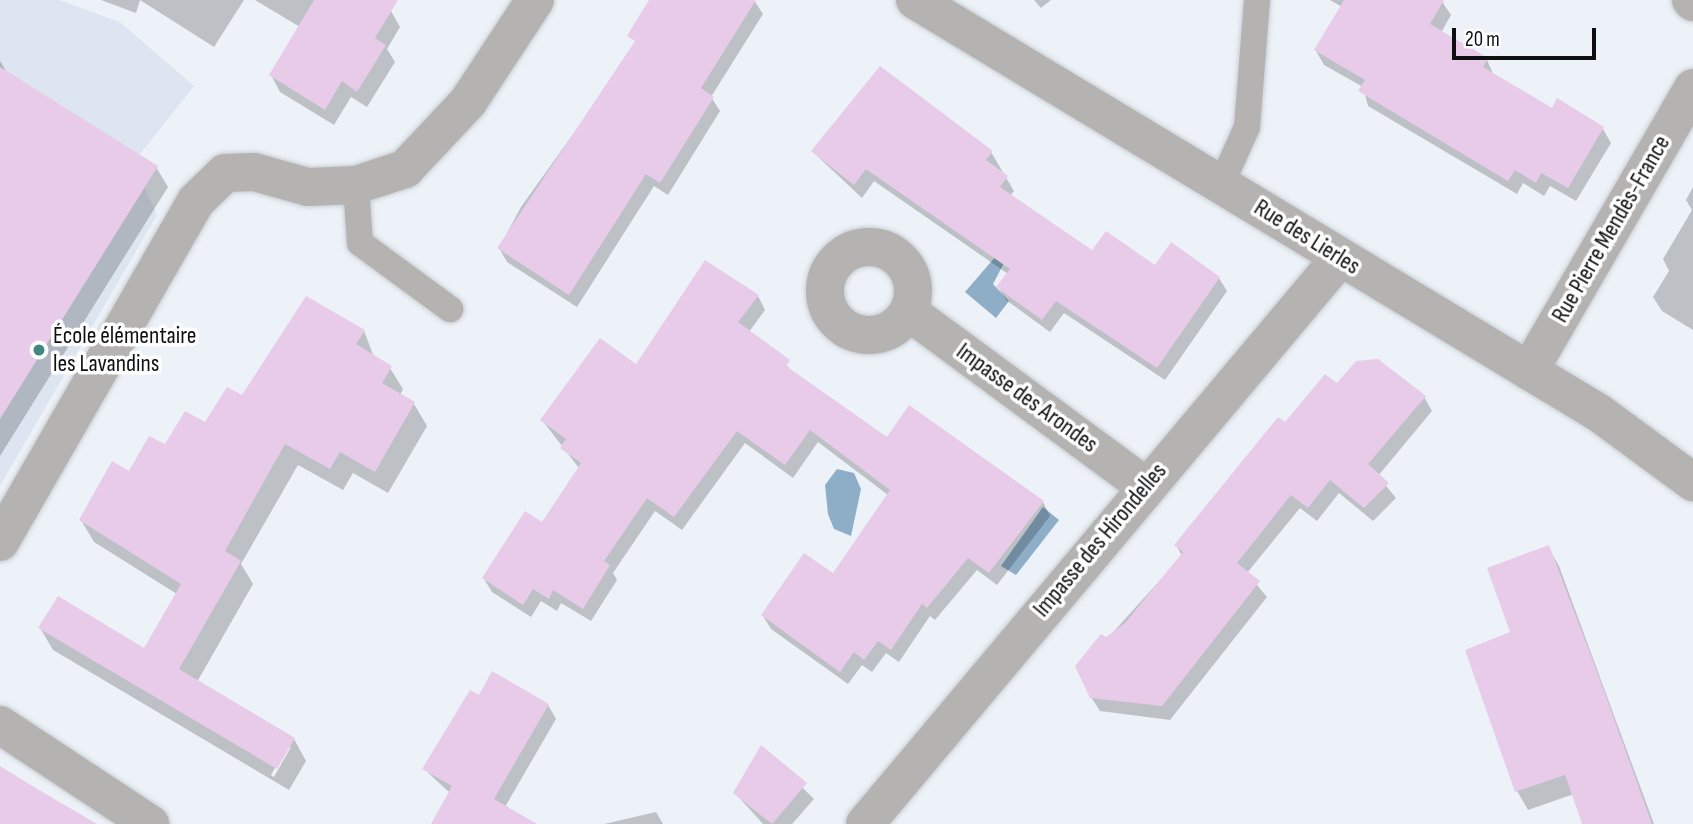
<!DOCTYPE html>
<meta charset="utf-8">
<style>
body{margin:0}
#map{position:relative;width:1693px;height:824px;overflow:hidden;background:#edf2f8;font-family:"Sofia Sans Condensed",sans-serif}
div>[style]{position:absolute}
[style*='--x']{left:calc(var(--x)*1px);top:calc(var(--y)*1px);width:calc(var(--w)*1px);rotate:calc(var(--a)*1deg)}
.built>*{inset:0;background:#dde5f1}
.water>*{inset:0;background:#8eaec8}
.shadow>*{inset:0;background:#0003}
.building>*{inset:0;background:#e7cbe9}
.roads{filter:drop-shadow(0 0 2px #c9ced3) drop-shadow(0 0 2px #c9ced3)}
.service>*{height:26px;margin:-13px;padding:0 13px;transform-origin:13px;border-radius:13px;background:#b5b3b1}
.minor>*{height:38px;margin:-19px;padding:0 19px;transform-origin:19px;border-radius:19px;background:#b5b3b1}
.minor>.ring{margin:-19px;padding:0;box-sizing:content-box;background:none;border:38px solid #b5b3b1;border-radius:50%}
.dots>*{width:19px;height:19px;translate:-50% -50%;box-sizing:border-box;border:4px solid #fff;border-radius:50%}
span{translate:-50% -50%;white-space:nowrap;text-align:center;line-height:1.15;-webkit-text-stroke:7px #fff;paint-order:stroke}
.street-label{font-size:24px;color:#0e0f11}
.poi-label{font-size:24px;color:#0e0f11}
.left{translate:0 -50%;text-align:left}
.scale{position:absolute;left:1452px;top:28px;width:144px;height:32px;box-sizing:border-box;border:4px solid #0e0f11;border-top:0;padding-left:9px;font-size:21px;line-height:24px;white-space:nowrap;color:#0e0f11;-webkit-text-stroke:5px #fff;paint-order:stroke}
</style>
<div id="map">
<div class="built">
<i style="clip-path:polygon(0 0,59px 0,120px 22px,194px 86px,133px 163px,157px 215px,0 486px)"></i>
</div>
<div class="water">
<i style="clip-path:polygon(996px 256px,1004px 263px,993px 284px,1009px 301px,996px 318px,965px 292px)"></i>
<i style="clip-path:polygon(837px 469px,854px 473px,861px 489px,851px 536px,834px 529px,828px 514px,825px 485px)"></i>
<i style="clip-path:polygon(1043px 507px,1059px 520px,1016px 575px,1001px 566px)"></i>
</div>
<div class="shadow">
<i style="clip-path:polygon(101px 0,244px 0,214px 47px,140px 0,136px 13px)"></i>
<i style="clip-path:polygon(255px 0,373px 0,391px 11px,400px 27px,387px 49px,395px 62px,367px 107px,351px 97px,334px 125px,280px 92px,271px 75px,300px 27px)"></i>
<i style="clip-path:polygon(669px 0,754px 0,763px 14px,711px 97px,720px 111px,668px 195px,654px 186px,577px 307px,507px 262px,499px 248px,521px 207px)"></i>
<i style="clip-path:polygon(1034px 0,1051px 0,1041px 8px)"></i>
<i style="clip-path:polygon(1330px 0,1441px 0,1451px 15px,1441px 33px,1487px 60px,1494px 76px,1552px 110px,1603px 129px,1611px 143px,1576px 201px,1550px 186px,1544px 196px,1523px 183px,1517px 194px,1368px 106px,1363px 87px,1324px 65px,1316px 51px,1342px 7px)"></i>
<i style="clip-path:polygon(0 61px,6px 71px,156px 167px,168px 187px,0 456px)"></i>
<i style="clip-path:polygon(813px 152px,991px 152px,1014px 191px,1010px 196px,1092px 252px,1219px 278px,1227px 291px,1165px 380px,1064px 313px,1050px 332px,1006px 300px,998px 287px,1008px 274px,874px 181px,862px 198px)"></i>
<i style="clip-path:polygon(1693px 187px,1693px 330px,1662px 311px,1653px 297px,1669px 271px,1663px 259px,1692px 210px,1686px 200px)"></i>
<i style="clip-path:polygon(758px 296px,765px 310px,749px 332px,797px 375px,887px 439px,1043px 502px,1050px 516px,997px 585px,977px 570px,935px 620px,930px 616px,899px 662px,886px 653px,872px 672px,862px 665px,848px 684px,771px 629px,763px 616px,833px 576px,888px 495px,818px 442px,793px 478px,745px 443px,682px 530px,655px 511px,613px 573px,617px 580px,591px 621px,561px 603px,557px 611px,541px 601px,531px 617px,492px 592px,484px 579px,543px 525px,579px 468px,542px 420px)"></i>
<i style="clip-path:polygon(evenodd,364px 331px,374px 357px,390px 368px,403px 389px,400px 395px,414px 404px,427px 426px,388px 493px,353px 473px,343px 490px,298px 465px,241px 564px,253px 584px,197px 682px,294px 739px,306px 761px,289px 790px,53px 650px,40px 628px,145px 650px,177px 594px,94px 542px,81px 520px,166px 447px,364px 331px,287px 747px,291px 747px,274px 777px,271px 775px,287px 747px)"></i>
<i style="clip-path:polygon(1337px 385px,1424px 397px,1432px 411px,1378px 476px,1396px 498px,1373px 521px,1339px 493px,1317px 521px,1300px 508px,1247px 573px,1267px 597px,1170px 720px,1100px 711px,1091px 697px,1106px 640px,1182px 556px,1176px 545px,1285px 425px)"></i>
<i style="clip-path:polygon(1548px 547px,1559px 566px,1654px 824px,1584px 824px,1574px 794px,1528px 810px,1517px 791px,1512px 633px)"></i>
<i style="clip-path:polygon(479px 698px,548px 705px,556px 719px,505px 807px,532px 824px,437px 824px,450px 793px,424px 769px)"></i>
<i style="clip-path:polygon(762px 748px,814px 799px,792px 824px,763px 824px,735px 793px)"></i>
<i style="clip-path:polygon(656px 812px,663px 824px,604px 824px)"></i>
</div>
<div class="building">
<i style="clip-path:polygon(314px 0,398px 0,375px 38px,386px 45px,357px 92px,342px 81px,325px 110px,269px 75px)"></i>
<i style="clip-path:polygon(649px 0,756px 0,701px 88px,714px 97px,660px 183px,646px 174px,569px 295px,497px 248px,635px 41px,627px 36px)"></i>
<i style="clip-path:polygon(1344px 0,1444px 0,1430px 24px,1488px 58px,1483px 67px,1552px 108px,1557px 98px,1604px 127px,1568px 188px,1541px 173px,1536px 183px,1515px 170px,1508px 181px,1358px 91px,1365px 80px,1314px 50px)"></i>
<i style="clip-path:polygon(880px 66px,993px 151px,986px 160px,1008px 176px,1000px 187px,1092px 250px,1106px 231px,1155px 265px,1171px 242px,1220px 277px,1157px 368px,1056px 301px,1042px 320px,996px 287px,1010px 269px,866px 169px,854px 185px,811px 151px)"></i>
<i style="clip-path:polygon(0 67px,158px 166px,0 419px)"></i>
<i style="clip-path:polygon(705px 260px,759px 295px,738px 322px,790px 360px,786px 366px,887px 437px,909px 405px,1044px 501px,989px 573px,968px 558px,927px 608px,922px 604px,891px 650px,878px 641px,864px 660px,854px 652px,840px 672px,761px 615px,804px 553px,833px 573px,890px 490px,810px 430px,785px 465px,737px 431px,674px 517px,647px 498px,604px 561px,610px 565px,583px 609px,553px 590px,549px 599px,533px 589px,523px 605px,482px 578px,525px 511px,542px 522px,581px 463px,560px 448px,566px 439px,540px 420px,600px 338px,636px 364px)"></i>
<i style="clip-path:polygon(306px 296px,365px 330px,356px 344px,392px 366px,382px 383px,415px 402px,375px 472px,340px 452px,330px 469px,285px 444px,225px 551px,241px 561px,179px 669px,295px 738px,277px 769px,38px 628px,58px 596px,144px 648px,181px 584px,79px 520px,112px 461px,129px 471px,149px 436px,165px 444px,185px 411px,205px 422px,227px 387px,242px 395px)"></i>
<i style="clip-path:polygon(1378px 359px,1426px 396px,1368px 464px,1389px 483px,1364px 508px,1330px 480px,1308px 508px,1291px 495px,1237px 563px,1260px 581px,1162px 706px,1090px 698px,1075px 666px,1101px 634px,1106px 637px,1125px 623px,1183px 552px,1174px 545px,1278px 417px,1285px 422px,1325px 374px,1337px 383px,1356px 361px)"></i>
<i style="clip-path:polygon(1549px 545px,1599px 677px,1652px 824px,1582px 824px,1565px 775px,1515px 792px,1465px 650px,1510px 632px,1487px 568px)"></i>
<i style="clip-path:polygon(492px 671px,549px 704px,494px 799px,537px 824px,431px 824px,452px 786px,422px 769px,470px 690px,479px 695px)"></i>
<i style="clip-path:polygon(761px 745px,807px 783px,772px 824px,733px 793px)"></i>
<i style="clip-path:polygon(0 766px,34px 787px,97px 824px,0 824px)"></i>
</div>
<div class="roads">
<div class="service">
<i style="--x:356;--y:185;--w:58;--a:86.1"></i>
<i style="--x:360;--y:243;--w:112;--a:36.3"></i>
<i style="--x:1221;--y:185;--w:64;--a:-65.9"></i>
<i style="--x:1247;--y:127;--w:127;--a:-85.5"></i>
</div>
<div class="minor">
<i style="--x:915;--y:0;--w:799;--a:31.12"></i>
<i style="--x:1599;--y:413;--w:117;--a:36.3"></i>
<i style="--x:1691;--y:0;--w:3;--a:45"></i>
<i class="ring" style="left:825px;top:247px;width:50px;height:50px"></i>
<i style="--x:909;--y:312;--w:292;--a:36.4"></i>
<i style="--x:1529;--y:371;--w:327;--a:-59.9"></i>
<i style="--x:0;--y:542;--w:393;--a:-60.1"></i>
<i style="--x:196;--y:201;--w:40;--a:-44"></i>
<i style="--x:225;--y:173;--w:29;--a:-2"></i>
<i style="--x:254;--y:172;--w:56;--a:15.5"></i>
<i style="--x:308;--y:187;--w:48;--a:-2.4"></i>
<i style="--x:356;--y:185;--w:52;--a:-18.1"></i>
<i style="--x:405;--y:169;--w:92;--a:-46.8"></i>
<i style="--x:468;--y:102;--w:122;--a:-56.7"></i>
<i style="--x:0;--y:725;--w:180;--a:33.4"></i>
<i style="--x:865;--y:824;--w:737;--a:-50.01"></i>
</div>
</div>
<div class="dots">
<i style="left:39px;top:350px;background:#418881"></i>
</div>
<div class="street-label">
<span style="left:1611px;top:229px;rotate:-60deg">Rue Pierre Mendès-France</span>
<span style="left:1307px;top:237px;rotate:32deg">Rue des Lierles</span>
<span style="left:1027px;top:398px;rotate:36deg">Impasse des Arondes</span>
<span style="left:1100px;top:540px;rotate:-50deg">Impasse des Hirondelles</span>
</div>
<div class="poi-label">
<span class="left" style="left:53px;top:350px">École élémentaire<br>les Lavandins</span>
</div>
<div class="scale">20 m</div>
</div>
